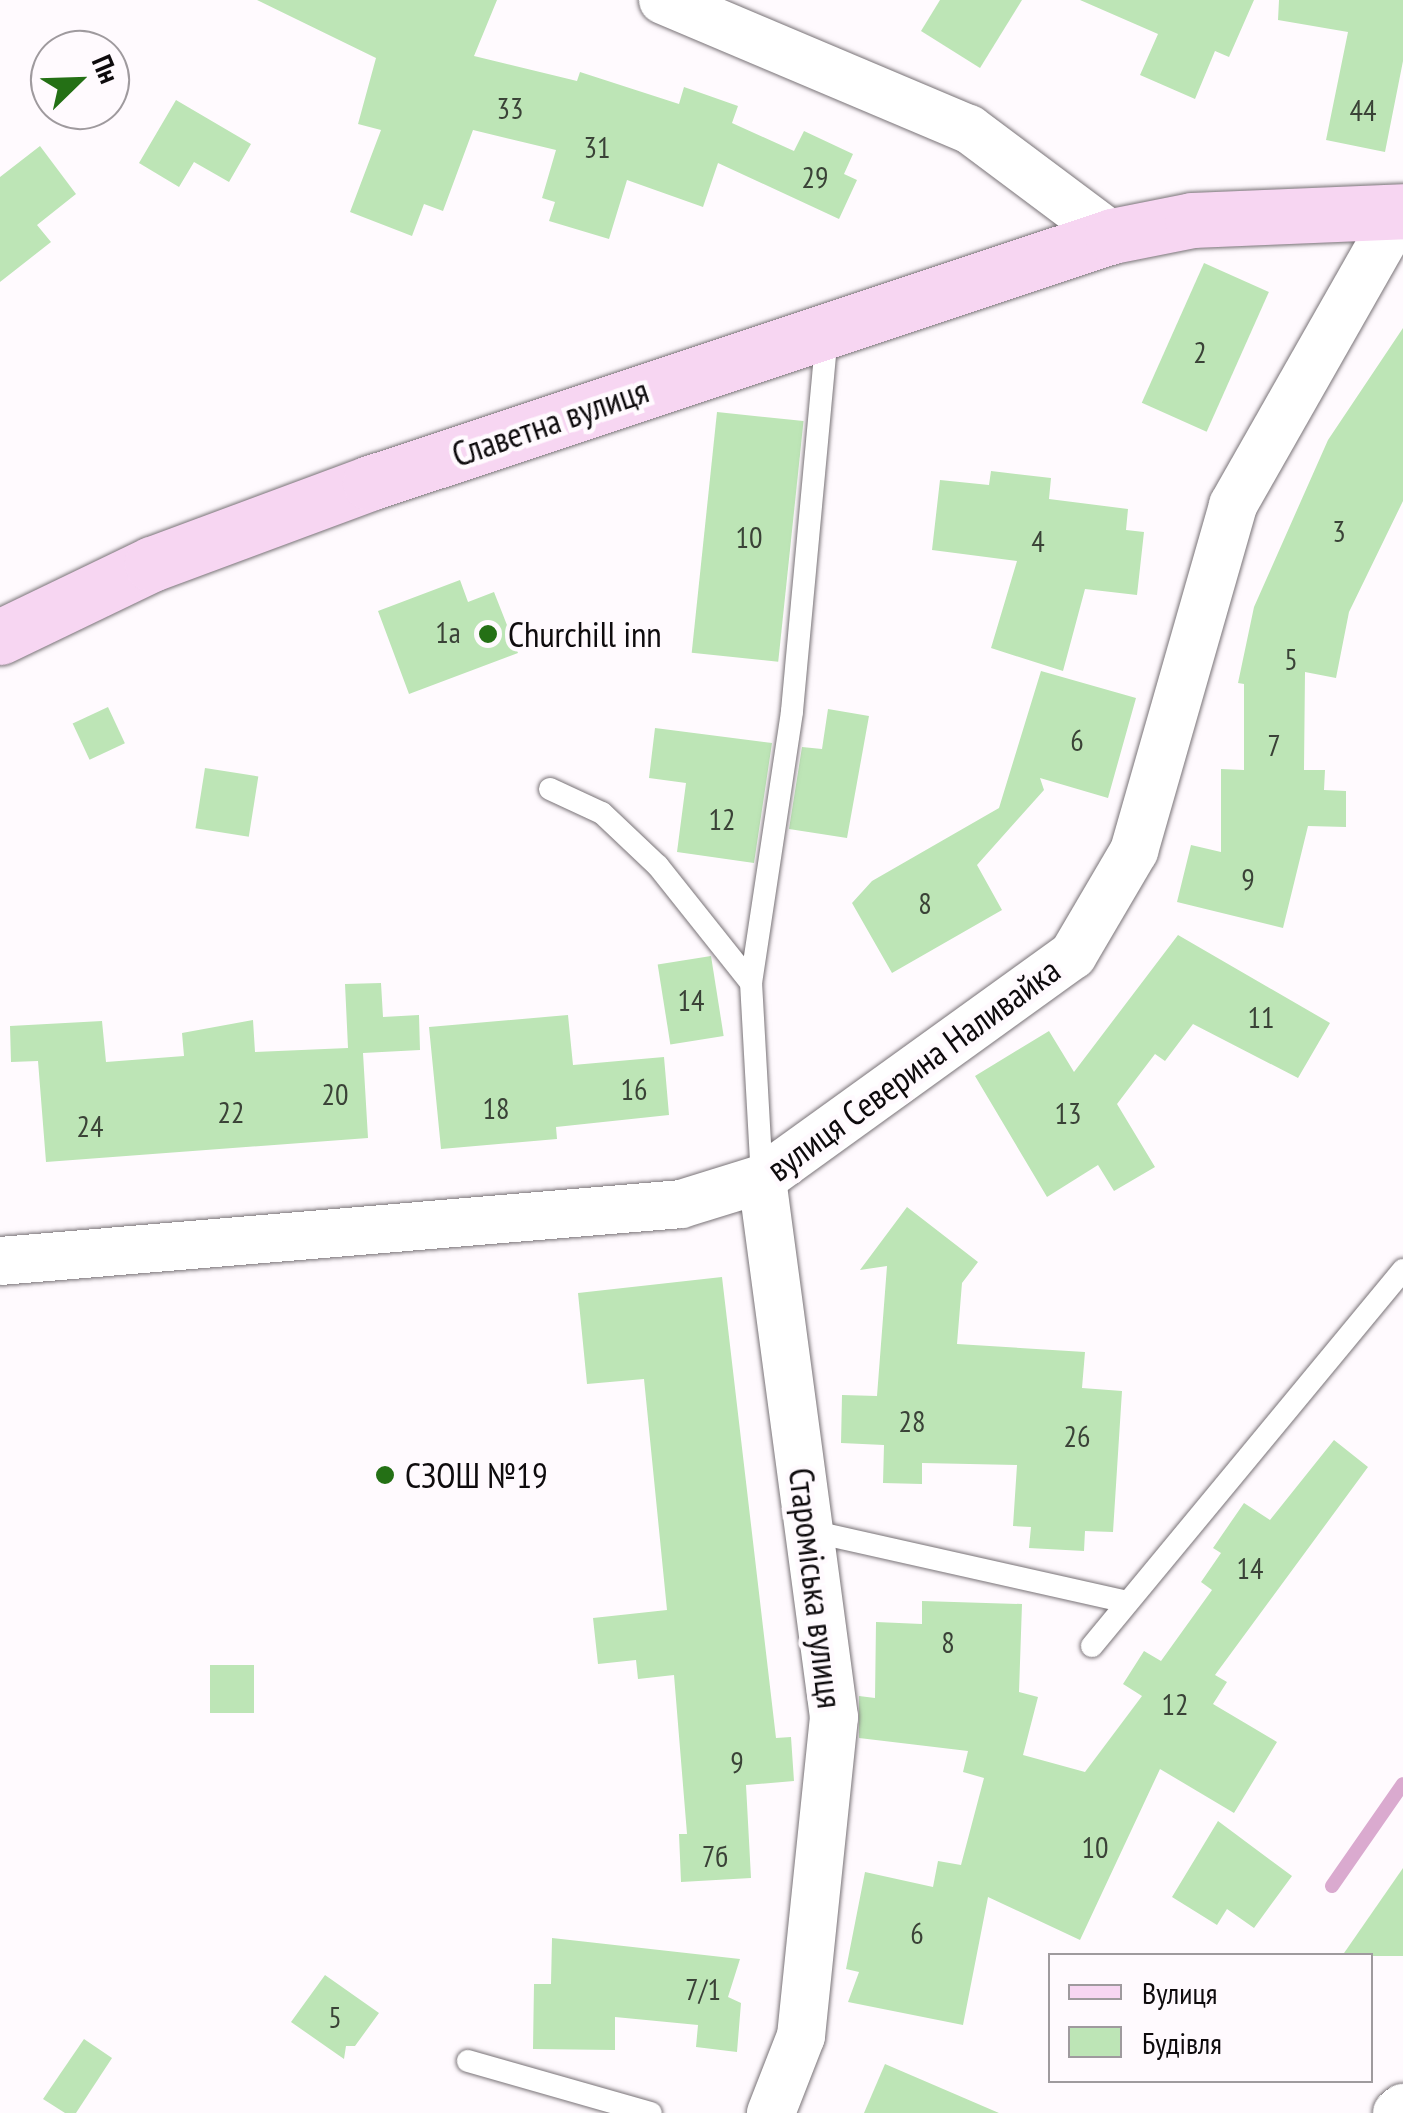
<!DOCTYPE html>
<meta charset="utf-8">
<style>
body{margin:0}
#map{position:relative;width:1403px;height:2113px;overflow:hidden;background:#fffafe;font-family:"PT Sans Narrow",sans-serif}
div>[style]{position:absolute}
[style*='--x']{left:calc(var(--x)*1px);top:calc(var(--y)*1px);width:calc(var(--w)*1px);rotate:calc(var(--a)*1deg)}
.stream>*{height:14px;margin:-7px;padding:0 7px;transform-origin:7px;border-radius:7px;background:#daaacf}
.building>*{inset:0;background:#bde5b6;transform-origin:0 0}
.roads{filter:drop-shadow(0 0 2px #797377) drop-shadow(0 0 2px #797377)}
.service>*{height:22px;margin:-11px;padding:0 11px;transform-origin:11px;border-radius:11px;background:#fff}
.minor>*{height:48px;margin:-24px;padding:0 24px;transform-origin:24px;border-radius:24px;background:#fff}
.secondary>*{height:55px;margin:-27.5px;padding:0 27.5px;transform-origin:27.5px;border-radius:27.5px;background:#f7d6f2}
.dots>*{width:28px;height:28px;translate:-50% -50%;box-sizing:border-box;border:5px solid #fffafe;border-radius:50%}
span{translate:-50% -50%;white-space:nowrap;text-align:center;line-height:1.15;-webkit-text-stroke:9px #fffafe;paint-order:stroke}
.number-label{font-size:30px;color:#3a4237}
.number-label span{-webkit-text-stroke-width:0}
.street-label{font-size:35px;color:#0e0b0d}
.poi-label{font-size:35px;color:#0e0b0d}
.left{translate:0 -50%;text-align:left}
.legend{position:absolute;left:1048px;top:1953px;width:325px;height:130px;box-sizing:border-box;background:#fffafe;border:2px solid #9f9a9e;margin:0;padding:12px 18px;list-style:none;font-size:30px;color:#0e0b0d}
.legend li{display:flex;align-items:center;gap:20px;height:50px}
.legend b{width:50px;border:2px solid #9f9a9e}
.north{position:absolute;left:30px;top:30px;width:100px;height:100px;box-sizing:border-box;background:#fffafe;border:2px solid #9f9a9e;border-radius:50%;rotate:67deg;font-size:28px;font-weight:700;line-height:40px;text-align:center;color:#0e0b0d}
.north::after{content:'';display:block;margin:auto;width:35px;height:45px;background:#247015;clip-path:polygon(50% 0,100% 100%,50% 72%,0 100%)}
</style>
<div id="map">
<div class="stream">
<i style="--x:1332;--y:1886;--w:124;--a:-55.2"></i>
</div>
<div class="building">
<i style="clip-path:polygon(257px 0,497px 0,474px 56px,577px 81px,580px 72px,679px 104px,684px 87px,738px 106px,732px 123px,794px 151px,804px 131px,853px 154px,844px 174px,857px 180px,839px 219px,718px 163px,703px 207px,627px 180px,609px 239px,549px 221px,555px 202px,542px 198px,556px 150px,473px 130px,443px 211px,424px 204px,412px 236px,350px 212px,381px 130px,358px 124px,376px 58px)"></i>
<i style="clip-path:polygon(940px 0,1022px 0,980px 68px,921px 31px)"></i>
<i style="clip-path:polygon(1080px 0,1254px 0,1229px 57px,1215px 51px,1195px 99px,1140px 75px,1158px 34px)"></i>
<i style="clip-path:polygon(1279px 0,1403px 0,1403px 61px,1385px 152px,1326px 140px,1348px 32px,1278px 20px)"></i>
<i style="clip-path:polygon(176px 100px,251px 144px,229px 182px,194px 162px,179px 187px,139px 163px)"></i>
<i style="clip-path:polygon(40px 146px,76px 194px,37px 225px,51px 242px,0 282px,0 177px)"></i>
<i style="left:1204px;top:263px;width:71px;height:153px;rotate:24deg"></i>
<i style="clip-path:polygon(1403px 328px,1403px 501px,1349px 612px,1336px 678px,1305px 672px,1304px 770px,1325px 770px,1324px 790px,1346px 791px,1346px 827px,1308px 826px,1283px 928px,1177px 902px,1191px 845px,1221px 852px,1221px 769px,1244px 770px,1244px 684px,1238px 683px,1254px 607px,1328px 440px)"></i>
<i style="left:717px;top:412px;width:87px;height:242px;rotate:6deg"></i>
<i style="clip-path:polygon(991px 471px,1051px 478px,1049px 499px,1128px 509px,1126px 530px,1144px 532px,1137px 595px,1085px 589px,1063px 671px,991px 648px,1017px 561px,932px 550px,940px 480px,989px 485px)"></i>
<i style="clip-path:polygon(460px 580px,468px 602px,494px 592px,518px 653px,409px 694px,378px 611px)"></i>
<i style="clip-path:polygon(1041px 671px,1136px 698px,1108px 798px,1040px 778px,1044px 790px,977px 865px,1002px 910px,892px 973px,852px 903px,872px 881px,999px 808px)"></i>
<i style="left:108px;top:707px;width:40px;height:39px;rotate:65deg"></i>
<i style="clip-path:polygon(828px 709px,869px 716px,847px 838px,789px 829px,802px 747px,822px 749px)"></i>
<i style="clip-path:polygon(655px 728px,772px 743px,754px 863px,677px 852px,686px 783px,649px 778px)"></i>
<i style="left:205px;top:768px;width:54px;height:61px;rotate:9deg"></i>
<i style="clip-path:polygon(1178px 935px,1330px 1023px,1298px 1078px,1193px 1024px,1165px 1061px,1155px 1054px,1117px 1104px,1155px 1167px,1114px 1191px,1098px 1165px,1047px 1197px,975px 1076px,1049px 1031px,1074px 1072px)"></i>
<i style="left:711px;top:956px;width:81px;height:54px;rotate:81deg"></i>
<i style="clip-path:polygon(381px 983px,383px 1017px,419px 1015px,420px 1050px,363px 1053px,368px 1138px,46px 1162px,38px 1061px,11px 1062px,10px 1026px,102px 1021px,106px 1062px,184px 1056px,182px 1033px,253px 1020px,255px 1052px,348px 1048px,345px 984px)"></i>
<i style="clip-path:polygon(568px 1015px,573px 1065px,664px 1057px,669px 1115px,556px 1127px,557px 1139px,441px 1149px,429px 1027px)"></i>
<i style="clip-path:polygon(907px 1207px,978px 1262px,962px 1283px,957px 1344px,1085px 1352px,1082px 1388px,1122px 1391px,1113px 1532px,1085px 1531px,1084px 1551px,1029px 1548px,1031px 1527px,1013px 1526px,1017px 1465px,922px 1463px,922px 1484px,883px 1483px,884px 1445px,841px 1443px,842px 1395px,877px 1396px,887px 1266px,860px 1270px)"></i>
<i style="clip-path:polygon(722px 1277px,776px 1738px,791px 1737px,794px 1781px,746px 1785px,751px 1878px,681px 1882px,679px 1834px,687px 1834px,674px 1675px,638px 1679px,636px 1660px,598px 1664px,593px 1618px,667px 1610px,644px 1379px,587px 1384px,578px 1293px)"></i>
<i style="clip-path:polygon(1334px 1440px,1368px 1467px,1215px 1675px,1227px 1682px,1213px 1704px,1277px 1742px,1234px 1813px,1160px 1769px,1080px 1940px,988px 1897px,963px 2025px,848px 2002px,859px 1972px,846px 1969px,865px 1872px,933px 1887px,938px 1861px,961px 1865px,984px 1778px,963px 1772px,968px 1751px,859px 1738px,859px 1696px,875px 1698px,876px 1622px,922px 1624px,922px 1601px,1022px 1604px,1019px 1692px,1038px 1697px,1023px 1755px,1085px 1772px,1142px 1696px,1123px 1684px,1144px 1651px,1161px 1661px,1212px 1590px,1201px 1582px,1221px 1553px,1213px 1548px,1244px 1503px,1270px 1520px)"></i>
<i style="left:210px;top:1665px;width:44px;height:48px"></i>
<i style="clip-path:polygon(1218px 1821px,1292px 1876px,1254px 1928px,1227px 1909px,1217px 1925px,1172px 1897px)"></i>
<i style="clip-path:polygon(1403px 1868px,1403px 1956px,1342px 1956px)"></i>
<i style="clip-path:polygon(552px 1938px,740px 1959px,728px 1997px,741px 2003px,737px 2052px,696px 2047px,698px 2025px,615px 2017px,615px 2050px,533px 2049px,534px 1984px,551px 1984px)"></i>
<i style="clip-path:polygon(325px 1975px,379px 2013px,355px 2046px,346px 2046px,344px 2059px,291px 2022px)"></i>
<i style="clip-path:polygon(84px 2039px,112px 2058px,76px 2113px,65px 2113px,43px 2099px)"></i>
<i style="clip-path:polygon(885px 2064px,999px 2113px,864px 2113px)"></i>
</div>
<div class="roads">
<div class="service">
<i style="--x:550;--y:789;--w:57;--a:24.8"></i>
<i style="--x:602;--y:813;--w:77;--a:43.4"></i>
<i style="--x:658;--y:866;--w:149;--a:51.5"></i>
<i style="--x:762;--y:1179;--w:196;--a:-93.2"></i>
<i style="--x:751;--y:983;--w:275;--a:-81.4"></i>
<i style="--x:792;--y:711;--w:380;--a:-84.7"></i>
<i style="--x:810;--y:1531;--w:321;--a:12.6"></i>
<i style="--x:1092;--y:1646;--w:488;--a:-50.4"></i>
<i style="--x:468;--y:2061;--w:190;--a:15.9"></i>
</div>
<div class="minor">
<i style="--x:663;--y:0;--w:332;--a:22.9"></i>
<i style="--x:969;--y:129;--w:179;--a:36.8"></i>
<i style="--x:762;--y:1179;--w:543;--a:82.38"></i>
<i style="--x:834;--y:1717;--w:321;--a:95.9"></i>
<i style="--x:801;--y:2036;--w:83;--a:111.3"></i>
<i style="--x:0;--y:1261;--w:683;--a:-4.78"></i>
<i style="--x:681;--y:1204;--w:85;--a:-17.2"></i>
<i style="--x:762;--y:1179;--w:383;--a:-35.8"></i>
<i style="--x:1073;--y:955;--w:121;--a:-59.6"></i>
<i style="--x:1134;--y:851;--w:360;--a:-74"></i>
<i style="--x:1233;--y:505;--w:338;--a:-60.4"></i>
<i style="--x:1397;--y:2113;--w:8;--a:-40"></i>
</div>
<div class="secondary">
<i style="--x:0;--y:637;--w:169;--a:-25.7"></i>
<i style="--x:152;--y:564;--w:233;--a:-20.4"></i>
<i style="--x:370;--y:483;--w:782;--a:-18.41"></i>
<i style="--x:1112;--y:236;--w:82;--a:-11.3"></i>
<i style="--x:1192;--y:220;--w:211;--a:-2.4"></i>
</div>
</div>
<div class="dots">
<i style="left:488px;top:634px;background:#247015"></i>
<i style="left:385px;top:1475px;background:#247015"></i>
</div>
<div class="number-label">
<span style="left:510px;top:108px">33</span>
<span style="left:1363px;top:110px">44</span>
<span style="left:597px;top:147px">31</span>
<span style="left:815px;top:177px">29</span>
<span style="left:1200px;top:352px">2</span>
<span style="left:1339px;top:531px">3</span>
<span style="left:749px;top:537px">10</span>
<span style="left:1038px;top:541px">4</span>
<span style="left:448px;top:632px">1а</span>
<span style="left:1291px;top:659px">5</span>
<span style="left:1077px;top:740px">6</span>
<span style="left:1274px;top:745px">7</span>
<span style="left:722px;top:819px">12</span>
<span style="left:1248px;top:879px">9</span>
<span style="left:925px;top:903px">8</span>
<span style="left:691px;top:1000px">14</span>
<span style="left:1261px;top:1017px">11</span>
<span style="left:634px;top:1089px">16</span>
<span style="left:335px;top:1094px">20</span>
<span style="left:496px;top:1108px">18</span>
<span style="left:231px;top:1112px">22</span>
<span style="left:1068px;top:1113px">13</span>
<span style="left:90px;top:1126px">24</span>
<span style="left:912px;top:1421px">28</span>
<span style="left:1077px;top:1436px">26</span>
<span style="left:1250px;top:1568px">14</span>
<span style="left:948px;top:1642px">8</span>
<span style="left:1175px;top:1704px">12</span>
<span style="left:737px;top:1762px">9</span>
<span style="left:1095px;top:1847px">10</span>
<span style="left:715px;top:1856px">7б</span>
<span style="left:917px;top:1933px">6</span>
<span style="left:703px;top:1989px">7/1</span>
<span style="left:335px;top:2017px">5</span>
</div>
<div class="street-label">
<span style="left:550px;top:422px;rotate:-19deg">Славетна вулиця</span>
<span style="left:913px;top:1069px;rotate:-36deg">вулиця Северина Наливайка</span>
<span style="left:816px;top:1588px;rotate:83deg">Староміська вулиця</span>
</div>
<div class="poi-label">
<span class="left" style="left:508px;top:634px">Churchill inn</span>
<span class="left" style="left:405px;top:1475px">СЗОШ №19</span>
</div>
<ul class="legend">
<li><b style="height:12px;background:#f7d6f2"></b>Вулиця</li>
<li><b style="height:28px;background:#bde5b6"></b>Будівля</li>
</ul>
<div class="north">Пн</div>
</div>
